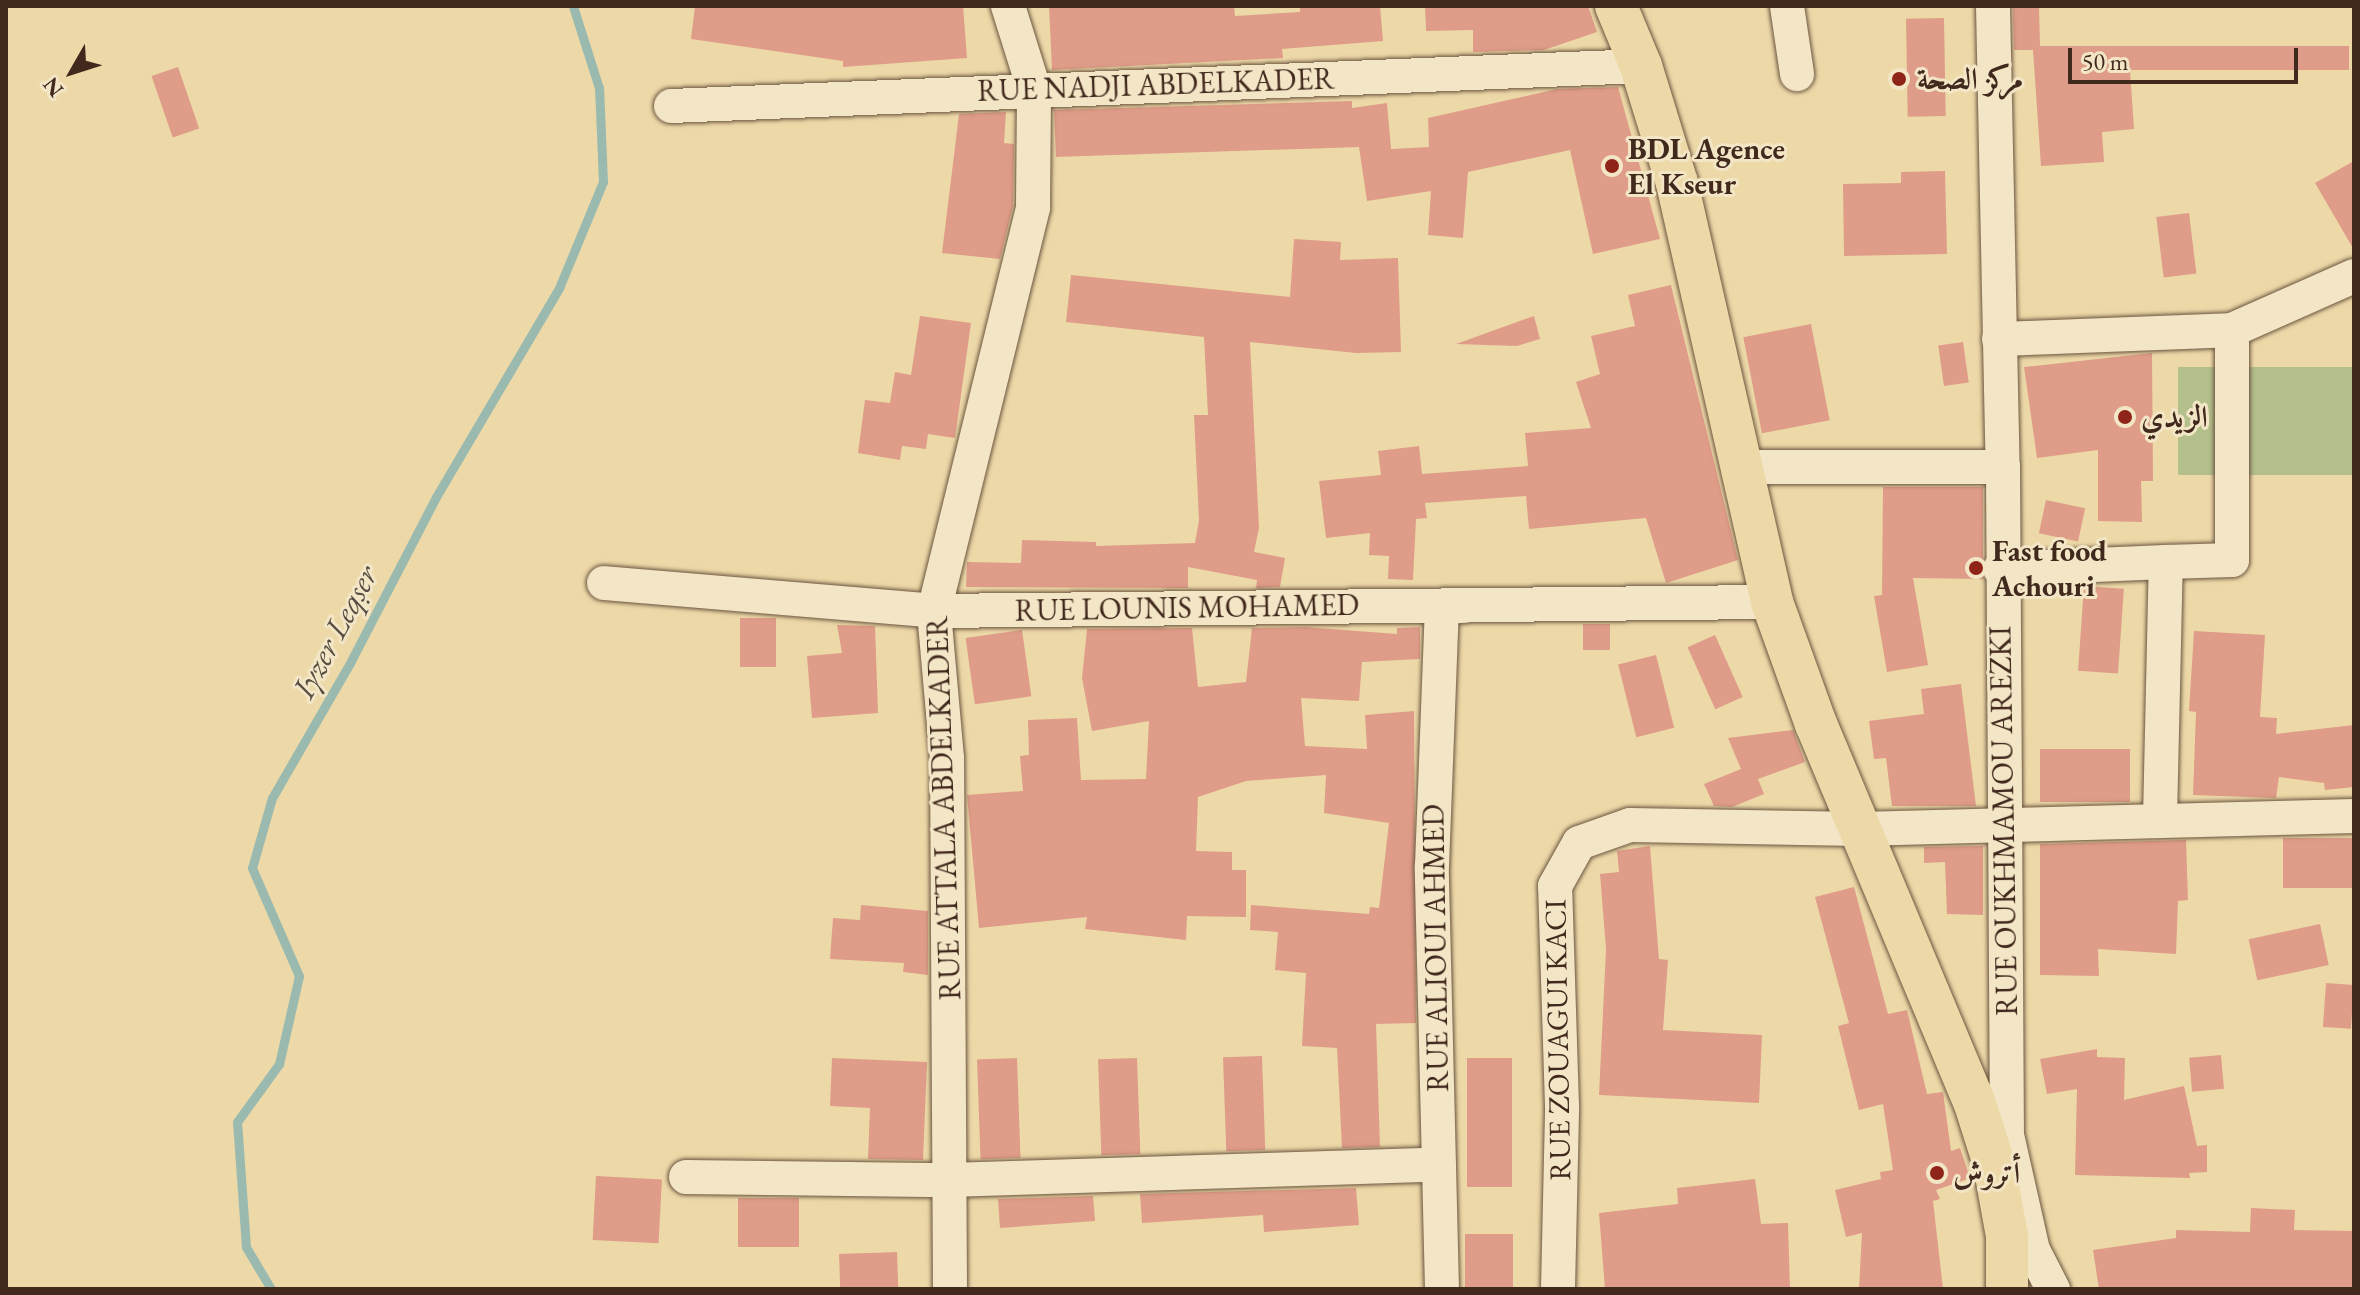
<!DOCTYPE html>
<meta charset="utf-8">
<style>
body{margin:0}
#map{position:relative;width:2360px;height:1295px;overflow:hidden;background:#edd9a8;font-family:"EB Garamond",Amiri,serif}
div>[style]{position:absolute}
[style*='--x']{left:calc(var(--x)*1px);top:calc(var(--y)*1px);width:calc(var(--w)*1px);rotate:calc(var(--a)*1deg)}
.green>*{inset:0;background:#b4c08b;transform-origin:0 0}
.stream>*{height:9px;margin:-4.5px;padding:0 4.5px;transform-origin:4.5px;border-radius:4.5px;background:#9ab9af}
.building>*{inset:0;background:#df9c88;transform-origin:0 0}
.roads{filter:drop-shadow(0 0 2px #6c5540) drop-shadow(0 0 2px #6c5540)}
.minor>*{height:34px;margin:-17px;padding:0 17px;transform-origin:17px;border-radius:17px;background:#f3e6c6}
.major>*{height:42px;margin:-21px;padding:0 21px;transform-origin:21px;border-radius:21px;background:#edd9a8}
.dots>*{width:22px;height:22px;translate:-50% -50%;box-sizing:border-box;border:4px solid #f3e6c6;border-radius:50%}
span{translate:-50% -50%;white-space:nowrap;text-align:center;line-height:1.15;-webkit-text-stroke:6px #f3e6c6;paint-order:stroke}
.poi-label{font-size:30px;color:#41291d;font-weight:700}
.left{translate:0 -50%;text-align:left}
.street-label{font-size:30px;color:#41291d}
.water-label{font-size:32px;color:#574d42;font-style:italic}
.frame{position:absolute;inset:0;border:8px solid #41291d;pointer-events:none}
.north{position:absolute;left:32px;top:32px;width:80px;height:80px;-webkit-text-stroke:6px #f3e6c6;paint-order:stroke;rotate:231deg;font-size:22px;font-weight:700;line-height:32px;text-align:center;color:#41291d}
.north::after{content:'';display:block;margin:auto;width:28px;height:36px;background:#41291d;clip-path:polygon(50% 0,100% 100%,50% 72%,0 100%)}
.scale{position:absolute;left:2068px;top:48px;width:230px;height:36px;box-sizing:border-box;border:4px solid #41291d;border-top:0;padding-left:10px;font-size:24px;line-height:28px;white-space:nowrap;color:#41291d;-webkit-text-stroke:6px #f3e6c6;paint-order:stroke}
</style>
<div id="map">
<div class="green">
<i style="left:2354px;top:367px;width:108px;height:176px;rotate:90deg"></i>
</div>
<div class="stream">
<i style="--x:271;--y:1289;--w:49;--a:-120.8"></i>
<i style="--x:246;--y:1247;--w:125;--a:-94.1"></i>
<i style="--x:237;--y:1122;--w:72;--a:-54.1"></i>
<i style="--x:279;--y:1064;--w:90;--a:-77.2"></i>
<i style="--x:299;--y:976;--w:118;--a:-113.5"></i>
<i style="--x:252;--y:868;--w:73;--a:-74.1"></i>
<i style="--x:272;--y:798;--w:158;--a:-60"></i>
<i style="--x:351;--y:661;--w:185;--a:-62.6"></i>
<i style="--x:436;--y:497;--w:243;--a:-59.5"></i>
<i style="--x:559;--y:288;--w:115;--a:-67.5"></i>
<i style="--x:603;--y:182;--w:94;--a:-92.4"></i>
<i style="--x:599;--y:88;--w:86;--a:-107.6"></i>
</div>
<div class="building">
<i style="clip-path:polygon(695px 6px,963px 6px,967px 58px,843px 67px,843px 61px,691px 39px)"></i>
<i style="clip-path:polygon(1049px 6px,1234px 6px,1235px 16px,1300px 12px,1300px 6px,1380px 6px,1383px 41px,1282px 49px,1283px 58px,1052px 70px)"></i>
<i style="clip-path:polygon(1425px 6px,1588px 6px,1597px 32px,1544px 50px,1473px 52px,1473px 30px,1426px 31px)"></i>
<i style="clip-path:polygon(2013px 6px,2039px 6px,2040px 46px,2349px 46px,2349px 70px,2130px 70px,2134px 129px,2102px 132px,2104px 162px,2041px 166px,2033px 50px,2014px 50px)"></i>
<i style="left:1944px;top:18px;width:98px;height:38px;rotate:89deg"></i>
<i style="left:178px;top:67px;width:65px;height:28px;rotate:71deg"></i>
<i style="clip-path:polygon(1618px 87px,1660px 239px,1593px 254px,1570px 150px,1468px 172px,1463px 238px,1428px 235px,1431px 191px,1367px 201px,1359px 147px,1056px 157px,1054px 110px,1352px 101px,1352px 108px,1387px 103px,1391px 149px,1429px 147px,1428px 118px,1557px 89px)"></i>
<i style="clip-path:polygon(1006px 112px,1004px 143px,1014px 144px,1013px 206px,1000px 259px,942px 253px,959px 114px)"></i>
<i style="clip-path:polygon(2354px 161px,2354px 250px,2315px 183px)"></i>
<i style="clip-path:polygon(1945px 171px,1947px 254px,1844px 256px,1843px 184px,1901px 183px,1901px 172px)"></i>
<i style="left:2189px;top:213px;width:61px;height:33px;rotate:83deg"></i>
<i style="clip-path:polygon(1294px 239px,1341px 242px,1340px 260px,1398px 258px,1401px 352px,1356px 353px,1250px 342px,1259px 528px,1254px 552px,1285px 558px,1280px 587px,1256px 588px,1257px 580px,1188px 567px,1188px 588px,966px 587px,967px 562px,1021px 563px,1022px 540px,1096px 542px,1096px 546px,1195px 543px,1199px 520px,1194px 415px,1208px 415px,1204px 337px,1066px 322px,1071px 275px,1290px 297px)"></i>
<i style="clip-path:polygon(1671px 285px,1738px 560px,1666px 583px,1646px 518px,1529px 529px,1526px 496px,1425px 503px,1427px 518px,1416px 519px,1413px 580px,1388px 579px,1389px 556px,1369px 555px,1370px 533px,1326px 538px,1319px 481px,1381px 475px,1378px 451px,1419px 446px,1422px 474px,1528px 466px,1525px 433px,1591px 428px,1576px 382px,1600px 374px,1591px 336px,1635px 326px,1628px 295px)"></i>
<i style="clip-path:polygon(920px 316px,971px 323px,955px 438px,928px 434px,926px 449px,902px 446px,900px 460px,858px 453px,865px 400px,890px 403px,895px 372px,911px 375px)"></i>
<i style="clip-path:polygon(1534px 316px,1540px 339px,1517px 346px,1456px 344px)"></i>
<i style="left:1811px;top:324px;width:98px;height:69px;rotate:79deg"></i>
<i style="left:1963px;top:342px;width:41px;height:25px;rotate:82deg"></i>
<i style="clip-path:polygon(2152px 353px,2153px 481px,2141px 481px,2142px 522px,2098px 521px,2098px 450px,2037px 458px,2024px 367px)"></i>
<i style="clip-path:polygon(1883px 487px,1983px 487px,1983px 579px,1913px 578px,1928px 665px,1887px 672px,1874px 596px,1882px 595px)"></i>
<i style="left:2046px;top:500px;width:40px;height:34px;rotate:12deg"></i>
<i style="left:2084px;top:586px;width:40px;height:85px;rotate:4deg"></i>
<i style="left:740px;top:618px;width:36px;height:49px"></i>
<i style="left:1583px;top:624px;width:27px;height:26px"></i>
<i style="clip-path:polygon(837px 625px,875px 626px,878px 713px,812px 718px,807px 656px,842px 653px)"></i>
<i style="clip-path:polygon(1305px 627px,1397px 634px,1397px 628px,1420px 627px,1420px 659px,1362px 662px,1359px 701px,1301px 698px,1305px 746px,1367px 749px,1365px 715px,1414px 711px,1416px 1023px,1376px 1024px,1380px 1147px,1342px 1148px,1337px 1048px,1302px 1046px,1306px 973px,1275px 970px,1278px 932px,1250px 930px,1251px 905px,1369px 914px,1370px 907px,1379px 908px,1389px 823px,1324px 813px,1326px 775px,1246px 781px,1198px 797px,1196px 851px,1232px 852px,1232px 870px,1246px 870px,1246px 917px,1187px 916px,1186px 940px,1085px 929px,1087px 917px,979px 928px,967px 795px,1023px 791px,1020px 756px,1029px 755px,1028px 720px,1077px 718px,1081px 780px,1146px 779px,1149px 721px,1092px 731px,1082px 678px,1087px 629px,1192px 628px,1198px 687px,1246px 682px,1252px 628px)"></i>
<i style="left:1022px;top:630px;width:67px;height:57px;rotate:82deg"></i>
<i style="clip-path:polygon(2194px 631px,2265px 635px,2260px 717px,2277px 718px,2276px 734px,2354px 725px,2354px 787px,2325px 790px,2324px 783px,2279px 777px,2276px 798px,2193px 795px,2196px 712px,2189px 711px)"></i>
<i style="left:1715px;top:635px;width:68px;height:30px;rotate:66deg"></i>
<i style="left:1656px;top:655px;width:75px;height:39px;rotate:76deg"></i>
<i style="clip-path:polygon(1961px 684px,1976px 806px,1892px 806px,1886px 758px,1874px 759px,1869px 721px,1924px 714px,1921px 689px)"></i>
<i style="clip-path:polygon(1793px 730px,1805px 762px,1758px 779px,1764px 794px,1732px 807px,1714px 806px,1704px 784px,1741px 769px,1728px 738px)"></i>
<i style="left:2130px;top:749px;width:53px;height:90px;rotate:90deg"></i>
<i style="left:2283px;top:838px;width:71px;height:50px"></i>
<i style="clip-path:polygon(2186px 840px,2188px 900px,2178px 901px,2176px 954px,2098px 949px,2099px 976px,2040px 975px,2040px 844px)"></i>
<i style="clip-path:polygon(1650px 846px,1659px 959px,1668px 960px,1663px 1030px,1762px 1035px,1759px 1103px,1599px 1095px,1606px 949px,1600px 874px,1619px 872px,1617px 851px)"></i>
<i style="clip-path:polygon(1983px 846px,1983px 915px,1947px 914px,1945px 862px,1924px 863px,1924px 847px)"></i>
<i style="clip-path:polygon(1854px 887px,1888px 1014px,1907px 1010px,1927px 1094px,1943px 1092px,1951px 1151px,1960px 1148px,1970px 1178px,1936px 1190px,1940px 1199px,1933px 1201px,1943px 1289px,1859px 1289px,1862px 1233px,1846px 1237px,1835px 1190px,1881px 1179px,1880px 1172px,1893px 1170px,1883px 1104px,1859px 1110px,1838px 1026px,1849px 1023px,1815px 897px)"></i>
<i style="clip-path:polygon(861px 905px,928px 911px,928px 975px,903px 972px,904px 963px,830px 959px,833px 918px,860px 920px)"></i>
<i style="left:2320px;top:924px;width:42px;height:73px;rotate:78deg"></i>
<i style="left:2326px;top:983px;width:28px;height:44px;rotate:4deg"></i>
<i style="clip-path:polygon(2097px 1049px,2097px 1057px,2125px 1058px,2124px 1100px,2184px 1086px,2197px 1146px,2207px 1145px,2207px 1172px,2189px 1173px,2190px 1178px,2075px 1175px,2077px 1089px,2047px 1094px,2040px 1059px)"></i>
<i style="left:2221px;top:1055px;width:34px;height:32px;rotate:85deg"></i>
<i style="left:1262px;top:1056px;width:94px;height:39px;rotate:88deg"></i>
<i style="clip-path:polygon(832px 1058px,927px 1062px,923px 1160px,868px 1159px,870px 1108px,830px 1106px)"></i>
<i style="left:1017px;top:1058px;width:100px;height:40px;rotate:88deg"></i>
<i style="left:1137px;top:1058px;width:96px;height:39px;rotate:88deg"></i>
<i style="left:1467px;top:1058px;width:45px;height:129px"></i>
<i style="left:596px;top:1176px;width:66px;height:64px;rotate:3deg"></i>
<i style="clip-path:polygon(1755px 1179px,1761px 1224px,1788px 1223px,1790px 1289px,1605px 1289px,1599px 1213px,1678px 1204px,1677px 1188px)"></i>
<i style="clip-path:polygon(1356px 1188px,1359px 1225px,1264px 1232px,1263px 1215px,1142px 1223px,1140px 1194px)"></i>
<i style="clip-path:polygon(1093px 1196px,1095px 1221px,1000px 1228px,998px 1199px)"></i>
<i style="left:738px;top:1198px;width:61px;height:49px"></i>
<i style="clip-path:polygon(2251px 1208px,2295px 1210px,2294px 1230px,2354px 1231px,2354px 1289px,2099px 1289px,2093px 1250px,2176px 1238px,2176px 1230px,2250px 1232px)"></i>
<i style="left:1465px;top:1234px;width:48px;height:55px"></i>
<i style="left:897px;top:1252px;width:37px;height:58px;rotate:88deg"></i>
</div>
<div class="roads">
<div class="minor">
<i style="--x:1787;--y:6;--w:69;--a:81.6"></i>
<i style="--x:1993;--y:6;--w:461;--a:88.8"></i>
<i style="--x:2003;--y:467;--w:668;--a:89.66"></i>
<i style="--x:2007;--y:1135;--w:118;--a:77.3"></i>
<i style="--x:2033;--y:1250;--w:44;--a:62.9"></i>
<i style="--x:671;--y:106;--w:971;--a:-2.36"></i>
<i style="--x:1999;--y:339;--w:233;--a:-2.2"></i>
<i style="--x:2232;--y:330;--w:133;--a:-23.9"></i>
<i style="--x:1742;--y:467;--w:261;--a:0"></i>
<i style="--x:2000;--y:569;--w:166;--a:-2.4"></i>
<i style="--x:604;--y:583;--w:331;--a:4.8"></i>
<i style="--x:934;--y:611;--w:838;--a:-0.62"></i>
<i style="--x:2160;--y:819;--w:257;--a:-88.7"></i>
<i style="--x:2166;--y:562;--w:66;--a:-1.7"></i>
<i style="--x:2232;--y:560;--w:230;--a:-90"></i>
<i style="--x:686;--y:1177;--w:263;--a:0.7"></i>
<i style="--x:949;--y:1180;--w:490;--a:-1.8"></i>
<i style="--x:950;--y:1289;--w:531;--a:-90.32"></i>
<i style="--x:947;--y:758;--w:148;--a:-95.1"></i>
<i style="--x:934;--y:611;--w:415;--a:-76.2"></i>
<i style="--x:1033;--y:208;--w:119;--a:-89.5"></i>
<i style="--x:1034;--y:89;--w:87;--a:-107.4"></i>
<i style="--x:1442;--y:1289;--w:423;--a:-91.4"></i>
<i style="--x:1432;--y:866;--w:259;--a:-87.8"></i>
<i style="--x:1442;--y:607;--w:22;--a:-3"></i>
<i style="--x:1558;--y:1289;--w:183;--a:-88.7"></i>
<i style="--x:1562;--y:1106;--w:220;--a:-91.8"></i>
<i style="--x:1555;--y:886;--w:49;--a:-60.8"></i>
<i style="--x:1579;--y:843;--w:54;--a:-19.4"></i>
<i style="--x:1630;--y:825;--w:229;--a:1"></i>
<i style="--x:1859;--y:829;--w:495;--a:-1.5"></i>
</div>
<div class="major">
<i style="--x:1616;--y:6;--w:65;--a:67.4"></i>
<i style="--x:1641;--y:66;--w:122;--a:72.9"></i>
<i style="--x:1677;--y:183;--w:430;--a:77.2"></i>
<i style="--x:1772;--y:602;--w:130;--a:70.2"></i>
<i style="--x:1816;--y:724;--w:409;--a:67.3"></i>
<i style="--x:1974;--y:1101;--w:66;--a:72.4"></i>
<i style="--x:1994;--y:1164;--w:73;--a:79.8"></i>
<i style="--x:2007;--y:1236;--w:53;--a:90"></i>
</div>
</div>
<div class="dots">
<i style="left:1899px;top:79px;background:#8f2418"></i>
<i style="left:1612px;top:166px;background:#8f2418"></i>
<i style="left:2125px;top:417px;background:#8f2418"></i>
<i style="left:1976px;top:568px;background:#8f2418"></i>
<i style="left:1937px;top:1173px;background:#8f2418"></i>
</div>
<div class="poi-label">
<span class="left" style="left:1917px;top:79px">مركز الصحة</span>
<span class="left" style="left:1628px;top:166px">BDL Agence<br>El Kseur</span>
<span class="left" style="left:2141px;top:417px">الزيدي</span>
<span class="left" style="left:1992px;top:568px">Fast food<br>Achouri</span>
<span class="left" style="left:1953px;top:1173px">أتروش</span>
</div>
<div class="street-label">
<span style="left:1156px;top:85px;rotate:-2deg">RUE NADJI ABDELKADER</span>
<span style="left:1187px;top:608px;rotate:-1deg">RUE LOUNIS MOHAMED</span>
<span style="left:944px;top:808px;rotate:-92deg">RUE ATTALA ABDELKADER</span>
<span style="left:2004px;top:821px;rotate:-91deg">RUE OUKHMAMOU AREZKI</span>
<span style="left:1436px;top:948px;rotate:-91deg">RUE ALIOUI AHMED</span>
<span style="left:1558px;top:1040px;rotate:-91deg">RUE ZOUAGUI KACI</span>
</div>
<div class="water-label">
<span style="left:335px;top:632px;rotate:-62deg">Iɣzer Leqṣer</span>
</div>
<div class="frame"></div>
<div class="north">N</div>
<div class="scale">50 m</div>
</div>
